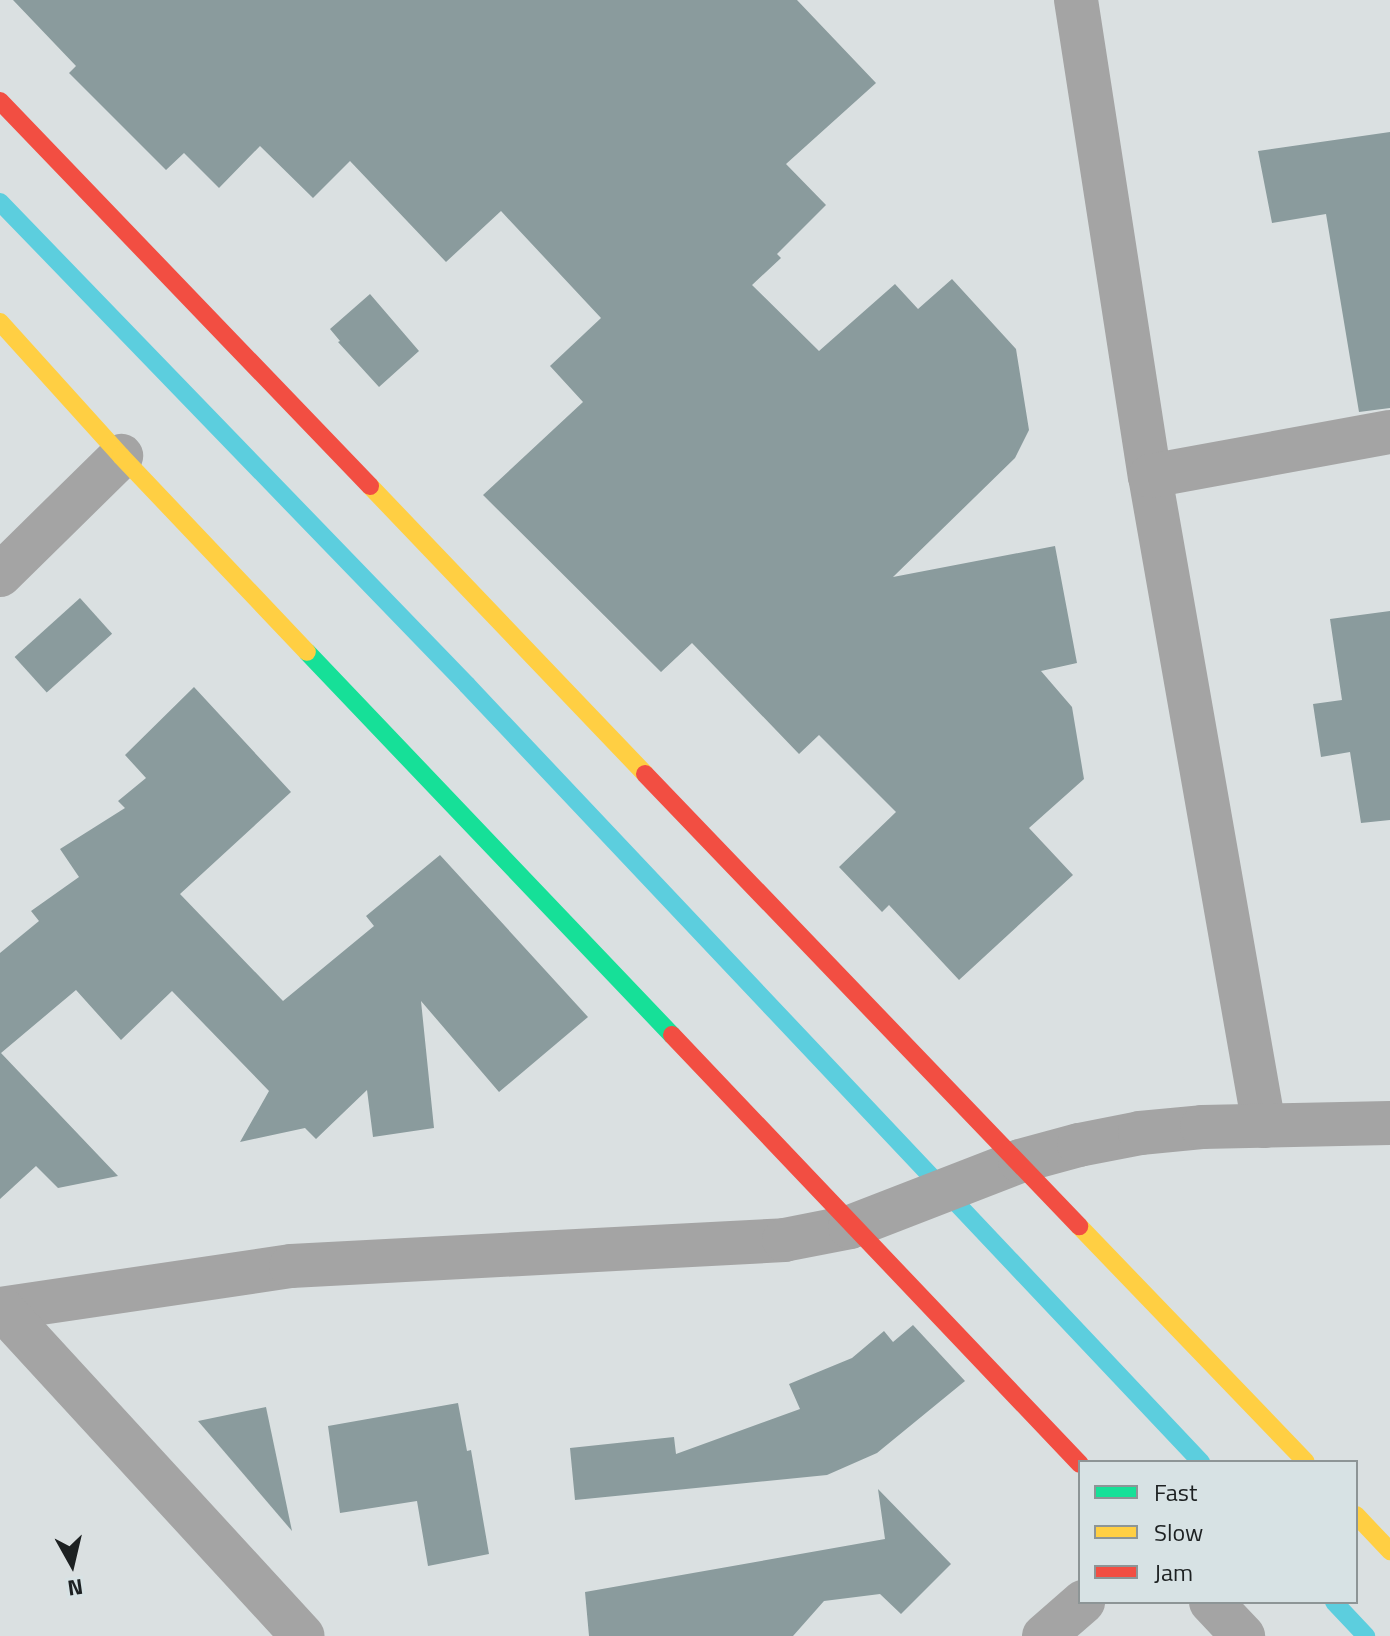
<!DOCTYPE html>
<style>
body{margin:0}
#map{position:relative;width:1390px;height:1636px;overflow:hidden;background:#dae0e1;font-family:"Titillium Web",sans-serif}
div>[style]{position:absolute}
[style*='--x']{left:calc(var(--x)*1px);top:calc(var(--y)*1px);width:calc(var(--w)*1px);rotate:calc(var(--a)*1deg)}
.stream>*{height:18px;margin:-9px;padding:0 9px;transform-origin:9px;border-radius:9px;background:#5ccede}
.building>*{inset:0;background:#8a9b9d;transform-origin:0 0}
.street>*{height:44px;margin:-22px;padding:0 22px;transform-origin:22px;border-radius:22px;background:#a4a4a4}
.fast>*{height:18px;margin:-9px;padding:0 9px;transform-origin:9px;border-radius:9px;background:#16e098}
.slow>*{height:18px;margin:-9px;padding:0 9px;transform-origin:9px;border-radius:9px;background:#ffcf43}
.jam>*{height:18px;margin:-9px;padding:0 9px;transform-origin:9px;border-radius:9px;background:#f24e42}
span{translate:-50% -50%;white-space:nowrap;text-align:center;line-height:1.15;-webkit-text-stroke:6px #d7e2e4;paint-order:stroke}
.legend{position:absolute;left:1078px;top:1460px;width:280px;height:144px;box-sizing:border-box;background:#d7e2e4;border:2px solid #8d9596;margin:0;padding:10px 14px;list-style:none;font-size:24px;color:#1d2122}
.legend li{display:flex;align-items:center;gap:16px;height:40px}
.legend b{width:40px;border:2px solid #8d9596}
.north{position:absolute;left:32px;top:1524px;width:80px;height:80px;-webkit-text-stroke:6px #d7e2e4;paint-order:stroke;rotate:172deg;font-size:22px;font-weight:700;line-height:32px;text-align:center;color:#1d2122}
.north::after{content:'';display:block;margin:auto;width:28px;height:36px;background:#1d2122;clip-path:polygon(50% 0,100% 100%,50% 72%,0 100%)}
</style>
<div id="map">
<div class="stream">
<i style="--x:0;--y:202;--w:672;--a:45.96"></i>
<i style="--x:467;--y:685;--w:1069;--a:46.63"></i>
<i style="--x:1334;--y:1602;--w:47;--a:46.7"></i>
</div>
<div class="building">
<i style="clip-path:polygon(13px 0,797px 0,876px 83px,786px 164px,826px 205px,777px 254px,781px 258px,752px 285px,819px 351px,895px 284px,918px 309px,952px 279px,1016px 349px,1029px 430px,1015px 458px,893px 577px,1055px 546px,1077px 663px,1041px 671px,1072px 707px,1084px 779px,1029px 828px,1073px 875px,959px 980px,889px 905px,882px 912px,839px 867px,896px 812px,819px 735px,799px 754px,692px 643px,661px 672px,483px 495px,583px 402px,550px 366px,601px 318px,501px 211px,446px 262px,350px 161px,313px 198px,260px 146px,219px 188px,184px 153px,166px 170px,69px 73px,76px 66px)"></i>
<i style="clip-path:polygon(1390px 132px,1390px 408px,1359px 412px,1326px 214px,1272px 223px,1258px 151px)"></i>
<i style="clip-path:polygon(370px 294px,419px 351px,379px 387px,338px 342px,340px 341px,330px 329px)"></i>
<i style="left:80px;top:598px;width:48px;height:88px;rotate:48deg"></i>
<i style="clip-path:polygon(1390px 611px,1390px 820px,1361px 823px,1350px 752px,1321px 757px,1313px 704px,1342px 700px,1330px 619px)"></i>
<i style="clip-path:polygon(194px 687px,291px 792px,180px 894px,283px 1001px,374px 926px,366px 916px,440px 855px,588px 1017px,499px 1092px,421px 1001px,434px 1128px,373px 1137px,367px 1090px,316px 1139px,305px 1128px,240px 1142px,269px 1091px,172px 991px,121px 1040px,76px 990px,1px 1053px,118px 1176px,58px 1188px,36px 1166px,0 1199px,0 953px,39px 921px,31px 911px,79px 877px,60px 849px,125px 808px,118px 801px,146px 778px,125px 755px)"></i>
<i style="clip-path:polygon(913px 1325px,965px 1381px,877px 1453px,827px 1475px,575px 1500px,570px 1448px,674px 1437px,676px 1454px,800px 1409px,789px 1384px,852px 1358px,884px 1331px,893px 1342px)"></i>
<i style="clip-path:polygon(458px 1403px,467px 1451px,471px 1450px,489px 1554px,428px 1566px,417px 1501px,340px 1513px,328px 1426px)"></i>
<i style="clip-path:polygon(266px 1407px,292px 1531px,198px 1421px)"></i>
<i style="clip-path:polygon(878px 1489px,951px 1564px,901px 1614px,880px 1594px,824px 1601px,793px 1636px,589px 1636px,585px 1592px,885px 1539px)"></i>
</div>
<div class="street">
<i style="--x:1076;--y:0;--w:482;--a:81.2"></i>
<i style="--x:1150;--y:476;--w:660;--a:80.05"></i>
<i style="--x:1150;--y:476;--w:244;--a:-10.4"></i>
<i style="--x:0;--y:575;--w:170;--a:-44.5"></i>
<i style="--x:0;--y:1309;--w:294;--a:-8.4"></i>
<i style="--x:291;--y:1266;--w:494;--a:-3"></i>
<i style="--x:784;--y:1240;--w:67;--a:-11.1"></i>
<i style="--x:850;--y:1227;--w:182;--a:-21.2"></i>
<i style="--x:1020;--y:1161;--w:61;--a:-15.2"></i>
<i style="--x:1079;--y:1145;--w:62;--a:-11.1"></i>
<i style="--x:1140;--y:1133;--w:62;--a:-5.5"></i>
<i style="--x:1202;--y:1127;--w:188;--a:-1.2"></i>
<i style="--x:2;--y:1309;--w:444;--a:47.4"></i>
<i style="--x:1211;--y:1602;--w:47;--a:46.7"></i>
<i style="--x:1044;--y:1636;--w:52;--a:-41.1"></i>
</div>
<div class="fast">
<i style="--x:307;--y:652;--w:529;--a:46.38"></i>
</div>
<div class="slow">
<i style="--x:0;--y:322;--w:181;--a:47.9"></i>
<i style="--x:121;--y:456;--w:270;--a:46.5"></i>
<i style="--x:370;--y:486;--w:398;--a:46.3"></i>
<i style="--x:1079;--y:1226;--w:327;--a:46.1"></i>
<i style="--x:1356;--y:1515;--w:50;--a:46.6"></i>
</div>
<div class="jam">
<i style="--x:0;--y:101;--w:534;--a:46.14"></i>
<i style="--x:645;--y:774;--w:627;--a:46.16"></i>
<i style="--x:672;--y:1035;--w:592;--a:46.44"></i>
</div>
<ul class="legend">
<li><b style="height:10px;background:#16e098"></b>Fast</li>
<li><b style="height:10px;background:#ffcf43"></b>Slow</li>
<li><b style="height:10px;background:#f24e42"></b>Jam</li>
</ul>
<div class="north">N</div>
</div>
